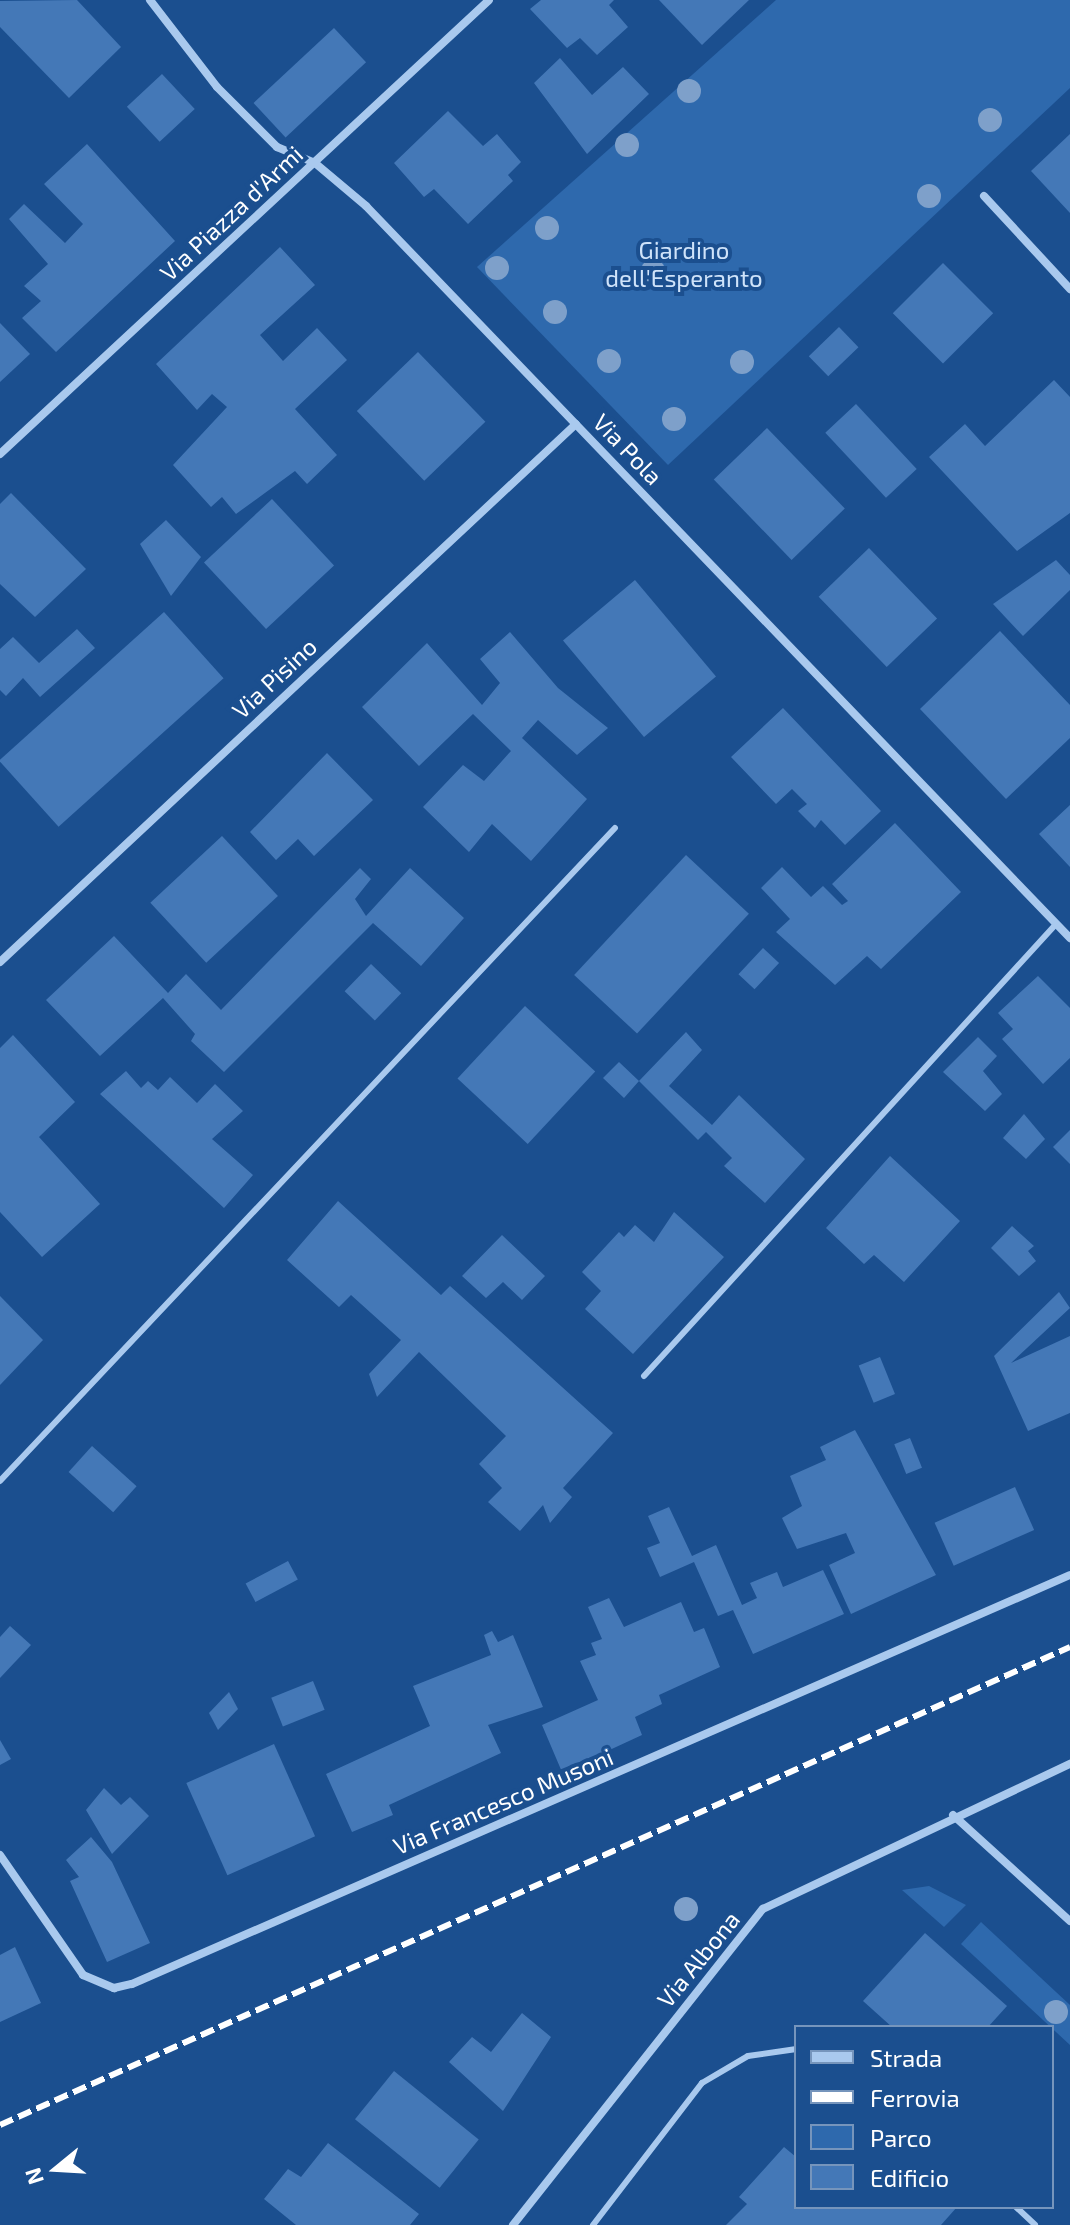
<!DOCTYPE html>
<style>
body{margin:0}
#map{position:relative;width:1070px;height:2225px;overflow:hidden;background:#1b4f8f;font-family:"Exo 2",sans-serif}
div>[style]{position:absolute}
[style*='--x']{left:calc(var(--x)*1px);top:calc(var(--y)*1px);width:calc(var(--w)*1px);rotate:calc(var(--a)*1deg)}
.green>*{inset:0;background:#2e69ad}
.building>*{inset:0;background:#4478b7;transform-origin:0 0}
.lane>*{height:6px;margin:-3px;padding:0 3px;transform-origin:3px;border-radius:3px;background:#a9c9ee}
.street>*{height:8px;margin:-4px;padding:0 4px;transform-origin:4px;border-radius:4px;background:#a9c9ee}
.rail>*{height:6px;margin-top:-3px;transform-origin:0;background:repeating-linear-gradient(90deg,#fff 0 14px,transparent 0 20px)}
.trees>*{width:24px;height:24px;margin:-12px;border-radius:50%;background:#7ea0ca}
span{translate:-50% -50%;white-space:nowrap;text-align:center;line-height:1.15;-webkit-text-stroke:8px #1b4f8f;paint-order:stroke}
.street-label{font-size:24px;color:#fff}
.park-label{font-size:24px;color:#cfe3fa}
.legend{position:absolute;left:794px;top:2025px;width:260px;height:184px;box-sizing:border-box;background:#1b4f8f;border:2px solid #7695bc;margin:0;padding:10px 14px;list-style:none;font-size:24px;color:#fff}
.legend li{display:flex;align-items:center;gap:16px;height:40px}
.legend b{width:40px;border:2px solid #7695bc}
.north{position:absolute;left:16px;top:2129px;width:80px;height:80px;-webkit-text-stroke:6px #1b4f8f;paint-order:stroke;rotate:252deg;font-size:22px;font-weight:700;line-height:32px;text-align:center;color:#fff}
.north::after{content:'';display:block;margin:auto;width:28px;height:36px;background:#fff;clip-path:polygon(50% 0,100% 100%,50% 72%,0 100%)}
</style>
<div id="map">
<div class="green">
<i style="clip-path:polygon(776px 0,1070px 0,1070px 88px,668px 465px,477px 267px)"></i>
<i style="clip-path:polygon(929px 1886px,966px 1905px,944px 1927px,902px 1890px)"></i>
<i style="clip-path:polygon(981px 1922px,1070px 2005px,1070px 2045px,961px 1944px)"></i>
</div>
<div class="building">
<i style="clip-path:polygon(77px 0,121px 47px,69px 98px,0 27px,0 1px)"></i>
<i style="clip-path:polygon(541px 0,614px 0,609px 5px,628px 27px,597px 55px,580px 38px,567px 48px,530px 9px)"></i>
<i style="clip-path:polygon(659px 0,749px 0,702px 45px)"></i>
<i style="left:334px;top:28px;width:47px;height:110px;rotate:47deg"></i>
<i style="clip-path:polygon(560px 58px,592px 95px,623px 67px,649px 94px,587px 154px,534px 83px)"></i>
<i style="left:162px;top:74px;width:48px;height:48px;rotate:47deg"></i>
<i style="clip-path:polygon(448px 111px,483px 146px,497px 134px,521px 162px,508px 175px,513px 181px,468px 224px,434px 189px,424px 197px,394px 163px)"></i>
<i style="clip-path:polygon(1070px 134px,1070px 213px,1031px 171px)"></i>
<i style="clip-path:polygon(87px 144px,175px 241px,56px 352px,22px 318px,41px 301px,24px 286px,48px 264px,9px 219px,24px 204px,65px 243px,83px 224px,44px 184px)"></i>
<i style="clip-path:polygon(280px 247px,315px 285px,260px 335px,283px 361px,317px 328px,347px 360px,295px 409px,337px 455px,307px 484px,295px 471px,236px 514px,222px 497px,211px 507px,173px 465px,227px 407px,212px 394px,197px 410px,156px 364px)"></i>
<i style="left:943px;top:263px;width:71px;height:71px;rotate:45deg"></i>
<i style="clip-path:polygon(0 323px,30px 354px,0 382px)"></i>
<i style="left:839px;top:327px;width:28px;height:42px;rotate:46deg"></i>
<i style="left:418px;top:352px;width:97px;height:85px;rotate:46deg"></i>
<i style="clip-path:polygon(1054px 380px,1070px 397px,1070px 513px,1017px 551px,929px 457px,965px 424px,985px 446px)"></i>
<i style="left:856px;top:404px;width:89px;height:42px;rotate:47deg"></i>
<i style="left:767px;top:428px;width:112px;height:74px;rotate:46deg"></i>
<i style="clip-path:polygon(11px 493px,86px 569px,35px 617px,0 584px,0 504px)"></i>
<i style="left:272px;top:499px;width:91px;height:93px;rotate:47deg"></i>
<i style="clip-path:polygon(166px 520px,201px 557px,171px 596px,140px 544px)"></i>
<i style="left:869px;top:548px;width:98px;height:70px;rotate:46deg"></i>
<i style="clip-path:polygon(1056px 560px,1070px 575px,1070px 590px,1023px 636px,993px 604px)"></i>
<i style="left:635px;top:580px;width:126px;height:94px;rotate:50deg"></i>
<i style="left:164px;top:612px;width:89px;height:222px;rotate:48deg"></i>
<i style="clip-path:polygon(77px 629px,95px 648px,40px 697px,23px 678px,6px 696px,0 690px,0 649px,13px 637px,39px 663px)"></i>
<i style="clip-path:polygon(1000px 631px,1070px 705px,1070px 738px,1006px 799px,920px 709px)"></i>
<i style="clip-path:polygon(510px 632px,558px 688px,608px 728px,577px 755px,538px 720px,522px 738px,587px 799px,531px 861px,492px 824px,469px 852px,423px 807px,463px 765px,484px 781px,511px 751px,473px 714px,419px 766px,362px 707px,427px 643px,482px 705px,500px 683px,480px 659px)"></i>
<i style="clip-path:polygon(783px 708px,881px 811px,845px 845px,821px 820px,815px 828px,798px 811px,807px 804px,792px 789px,776px 804px,731px 757px)"></i>
<i style="clip-path:polygon(327px 753px,373px 800px,314px 856px,298px 839px,276px 860px,250px 832px)"></i>
<i style="clip-path:polygon(1070px 805px,1070px 867px,1039px 834px)"></i>
<i style="clip-path:polygon(895px 823px,961px 892px,881px 969px,867px 956px,835px 985px,776px 932px,790px 919px,761px 888px,782px 867px,811px 897px,823px 886px,842px 905px,848px 901px,832px 884px)"></i>
<i style="left:222px;top:836px;width:82px;height:98px;rotate:47deg"></i>
<i style="left:686px;top:855px;width:86px;height:164px;rotate:43deg"></i>
<i style="clip-path:polygon(360px 868px,371px 879px,355px 899px,366px 916px,410px 868px,464px 918px,421px 966px,373px 923px,224px 1072px,191px 1041px,195px 1034px,163px 998px,100px 1056px,46px 1000px,114px 936px,168px 993px,186px 974px,221px 1010px)"></i>
<i style="left:763px;top:948px;width:22px;height:36px;rotate:43deg"></i>
<i style="left:371px;top:964px;width:42px;height:38px;rotate:44deg"></i>
<i style="clip-path:polygon(1038px 976px,1070px 1008px,1070px 1058px,1043px 1084px,1002px 1039px,1013px 1029px,998px 1013px)"></i>
<i style="left:525px;top:1006px;width:96px;height:99px;rotate:43deg"></i>
<i style="clip-path:polygon(686px 1032px,702px 1050px,669px 1086px,712px 1125px,739px 1095px,805px 1159px,765px 1203px,724px 1166px,732px 1158px,706px 1132px,698px 1140px,639px 1081px,624px 1098px,603px 1078px,619px 1062px,639px 1081px)"></i>
<i style="clip-path:polygon(13px 1035px,75px 1102px,39px 1137px,100px 1204px,42px 1257px,0 1212px,0 1048px)"></i>
<i style="clip-path:polygon(978px 1037px,997px 1056px,983px 1071px,1002px 1094px,985px 1111px,943px 1072px)"></i>
<i style="clip-path:polygon(126px 1071px,141px 1088px,148px 1081px,158px 1090px,170px 1077px,197px 1103px,215px 1084px,243px 1111px,212px 1139px,253px 1175px,224px 1208px,100px 1094px)"></i>
<i style="clip-path:polygon(1024px 1114px,1045px 1139px,1026px 1159px,1003px 1138px)"></i>
<i style="clip-path:polygon(1070px 1130px,1070px 1164px,1053px 1147px)"></i>
<i style="clip-path:polygon(890px 1156px,960px 1221px,904px 1282px,874px 1255px,864px 1264px,826px 1228px)"></i>
<i style="clip-path:polygon(338px 1201px,441px 1295px,450px 1286px,613px 1433px,563px 1488px,572px 1497px,550px 1523px,543px 1505px,520px 1531px,488px 1502px,502px 1488px,479px 1464px,506px 1436px,419px 1352px,377px 1397px,369px 1374px,401px 1340px,351px 1295px,339px 1307px,287px 1260px)"></i>
<i style="clip-path:polygon(674px 1212px,724px 1257px,633px 1354px,585px 1309px,601px 1291px,582px 1272px,619px 1232px,624px 1237px,635px 1225px,654px 1242px)"></i>
<i style="clip-path:polygon(1012px 1226px,1034px 1246px,1028px 1251px,1036px 1261px,1019px 1276px,991px 1248px)"></i>
<i style="clip-path:polygon(502px 1235px,545px 1276px,522px 1300px,503px 1282px,486px 1298px,462px 1276px)"></i>
<i style="clip-path:polygon(1059px 1292px,1070px 1308px,1011px 1363px,1070px 1336px,1070px 1413px,1028px 1431px,994px 1356px)"></i>
<i style="clip-path:polygon(0 1296px,43px 1340px,0 1385px)"></i>
<i style="left:880px;top:1357px;width:40px;height:23px;rotate:68deg"></i>
<i style="clip-path:polygon(855px 1430px,936px 1575px,851px 1614px,829px 1565px,855px 1553px,846px 1533px,797px 1549px,782px 1518px,802px 1506px,790px 1476px,826px 1460px,820px 1447px)"></i>
<i style="left:910px;top:1438px;width:32px;height:17px;rotate:68deg"></i>
<i style="left:92px;top:1446px;width:60px;height:35px;rotate:42deg"></i>
<i style="left:1015px;top:1487px;width:47px;height:88px;rotate:66deg"></i>
<i style="clip-path:polygon(669px 1507px,692px 1556px,716px 1545px,742px 1605px,757px 1598px,750px 1583px,777px 1572px,783px 1587px,823px 1570px,844px 1614px,753px 1654px,733px 1610px,718px 1616px,694px 1562px,660px 1577px,647px 1548px,660px 1543px,648px 1516px)"></i>
<i style="left:288px;top:1561px;width:21px;height:48px;rotate:62deg"></i>
<i style="clip-path:polygon(609px 1598px,624px 1627px,681px 1602px,694px 1632px,704px 1628px,720px 1667px,659px 1695px,662px 1704px,635px 1717px,642px 1735px,562px 1772px,542px 1725px,598px 1700px,580px 1661px,596px 1655px,591px 1643px,602px 1639px,588px 1607px)"></i>
<i style="clip-path:polygon(10px 1626px,31px 1645px,0 1678px,0 1637px)"></i>
<i style="clip-path:polygon(492px 1631px,498px 1642px,513px 1635px,543px 1707px,488px 1725px,501px 1753px,389px 1805px,393px 1815px,352px 1832px,326px 1774px,430px 1726px,413px 1686px,491px 1655px,484px 1635px)"></i>
<i style="left:313px;top:1681px;width:31px;height:45px;rotate:68deg"></i>
<i style="clip-path:polygon(229px 1692px,238px 1709px,218px 1730px,209px 1713px)"></i>
<i style="clip-path:polygon(0 1740px,11px 1759px,0 1765px)"></i>
<i style="left:274px;top:1744px;width:101px;height:96px;rotate:66deg"></i>
<i style="clip-path:polygon(104px 1788px,121px 1805px,130px 1797px,149px 1816px,112px 1854px,86px 1810px)"></i>
<i style="clip-path:polygon(91px 1837px,112px 1862px,150px 1943px,107px 1962px,70px 1881px,79px 1877px,66px 1860px)"></i>
<i style="clip-path:polygon(925px 1933px,1007px 2006px,988px 2027px,892px 2027px,863px 2001px)"></i>
<i style="clip-path:polygon(15px 1947px,41px 2003px,0 2022px,0 1955px)"></i>
<i style="clip-path:polygon(522px 2013px,551px 2037px,503px 2111px,449px 2062px,472px 2037px,491px 2052px)"></i>
<i style="left:394px;top:2071px;width:109px;height:62px;rotate:39deg"></i>
<i style="clip-path:polygon(328px 2143px,419px 2214px,410px 2225px,296px 2225px,264px 2199px,288px 2169px,301px 2177px)"></i>
<i style="clip-path:polygon(784px 2147px,796px 2157px,796px 2207px,957px 2207px,941px 2225px,726px 2225px,747px 2204px,739px 2197px)"></i>
</div>
<div class="lane">
<i style="--x:644;--y:1376;--w:612;--a:-47.65"></i>
<i style="--x:0;--y:1481;--w:897;--a:-46.72"></i>
<i style="--x:1016;--y:2207;--w:26;--a:43"></i>
<i style="--x:593;--y:2225;--w:179;--a:-52.5"></i>
<i style="--x:702;--y:2083;--w:53;--a:-30.4"></i>
<i style="--x:748;--y:2056;--w:49;--a:-8.3"></i>
</div>
<div class="street">
<i style="--x:150;--y:0;--w:110;--a:52.4"></i>
<i style="--x:217;--y:87;--w:85;--a:45"></i>
<i style="--x:277;--y:147;--w:41;--a:22.8"></i>
<i style="--x:315;--y:163;--w:67;--a:40.1"></i>
<i style="--x:366;--y:206;--w:1016;--a:46.12"></i>
<i style="--x:984;--y:196;--w:127;--a:47.2"></i>
<i style="--x:0;--y:454;--w:667;--a:-42.87"></i>
<i style="--x:0;--y:962;--w:788;--a:-43.05"></i>
<i style="--x:953;--y:1815;--w:158;--a:42.2"></i>
<i style="--x:0;--y:1855;--w:146;--a:55.3"></i>
<i style="--x:83;--y:1975;--w:34;--a:23"></i>
<i style="--x:114;--y:1988;--w:18;--a:-13"></i>
<i style="--x:132;--y:1984;--w:1023;--a:-23.56"></i>
<i style="--x:513;--y:2225;--w:403;--a:-51.7"></i>
<i style="--x:763;--y:1909;--w:340;--a:-25.3"></i>
</div>
<div class="rail">
<i style="--x:0;--y:2125;--w:1172;--a:-24.07"></i>
</div>
<div class="trees">
<i style="left:689px;top:91px"></i>
<i style="left:990px;top:120px"></i>
<i style="left:627px;top:145px"></i>
<i style="left:929px;top:196px"></i>
<i style="left:547px;top:228px"></i>
<i style="left:497px;top:268px"></i>
<i style="left:653px;top:271px"></i>
<i style="left:555px;top:312px"></i>
<i style="left:609px;top:361px"></i>
<i style="left:742px;top:362px"></i>
<i style="left:674px;top:419px"></i>
<i style="left:686px;top:1909px"></i>
<i style="left:1056px;top:2012px"></i>
</div>
<div class="street-label">
<span style="left:231px;top:213px;rotate:-43deg">Via Piazza d'Armi</span>
<span style="left:628px;top:449px;rotate:46deg">Via Pola</span>
<span style="left:274px;top:678px;rotate:-43deg">Via Pisino</span>
<span style="left:503px;top:1801px;rotate:-23deg">Via Francesco Musoni</span>
<span style="left:698px;top:1959px;rotate:-51deg">Via Albona</span>
</div>
<div class="park-label">
<span style="left:684px;top:264px">Giardino<br>dell'Esperanto</span>
</div>
<ul class="legend">
<li><b style="height:10px;background:#a9c9ee"></b>Strada</li>
<li><b style="height:10px;background:#fff"></b>Ferrovia</li>
<li><b style="height:22px;background:#2e69ad"></b>Parco</li>
<li><b style="height:22px;background:#4478b7"></b>Edificio</li>
</ul>
<div class="north">N</div>
</div>
